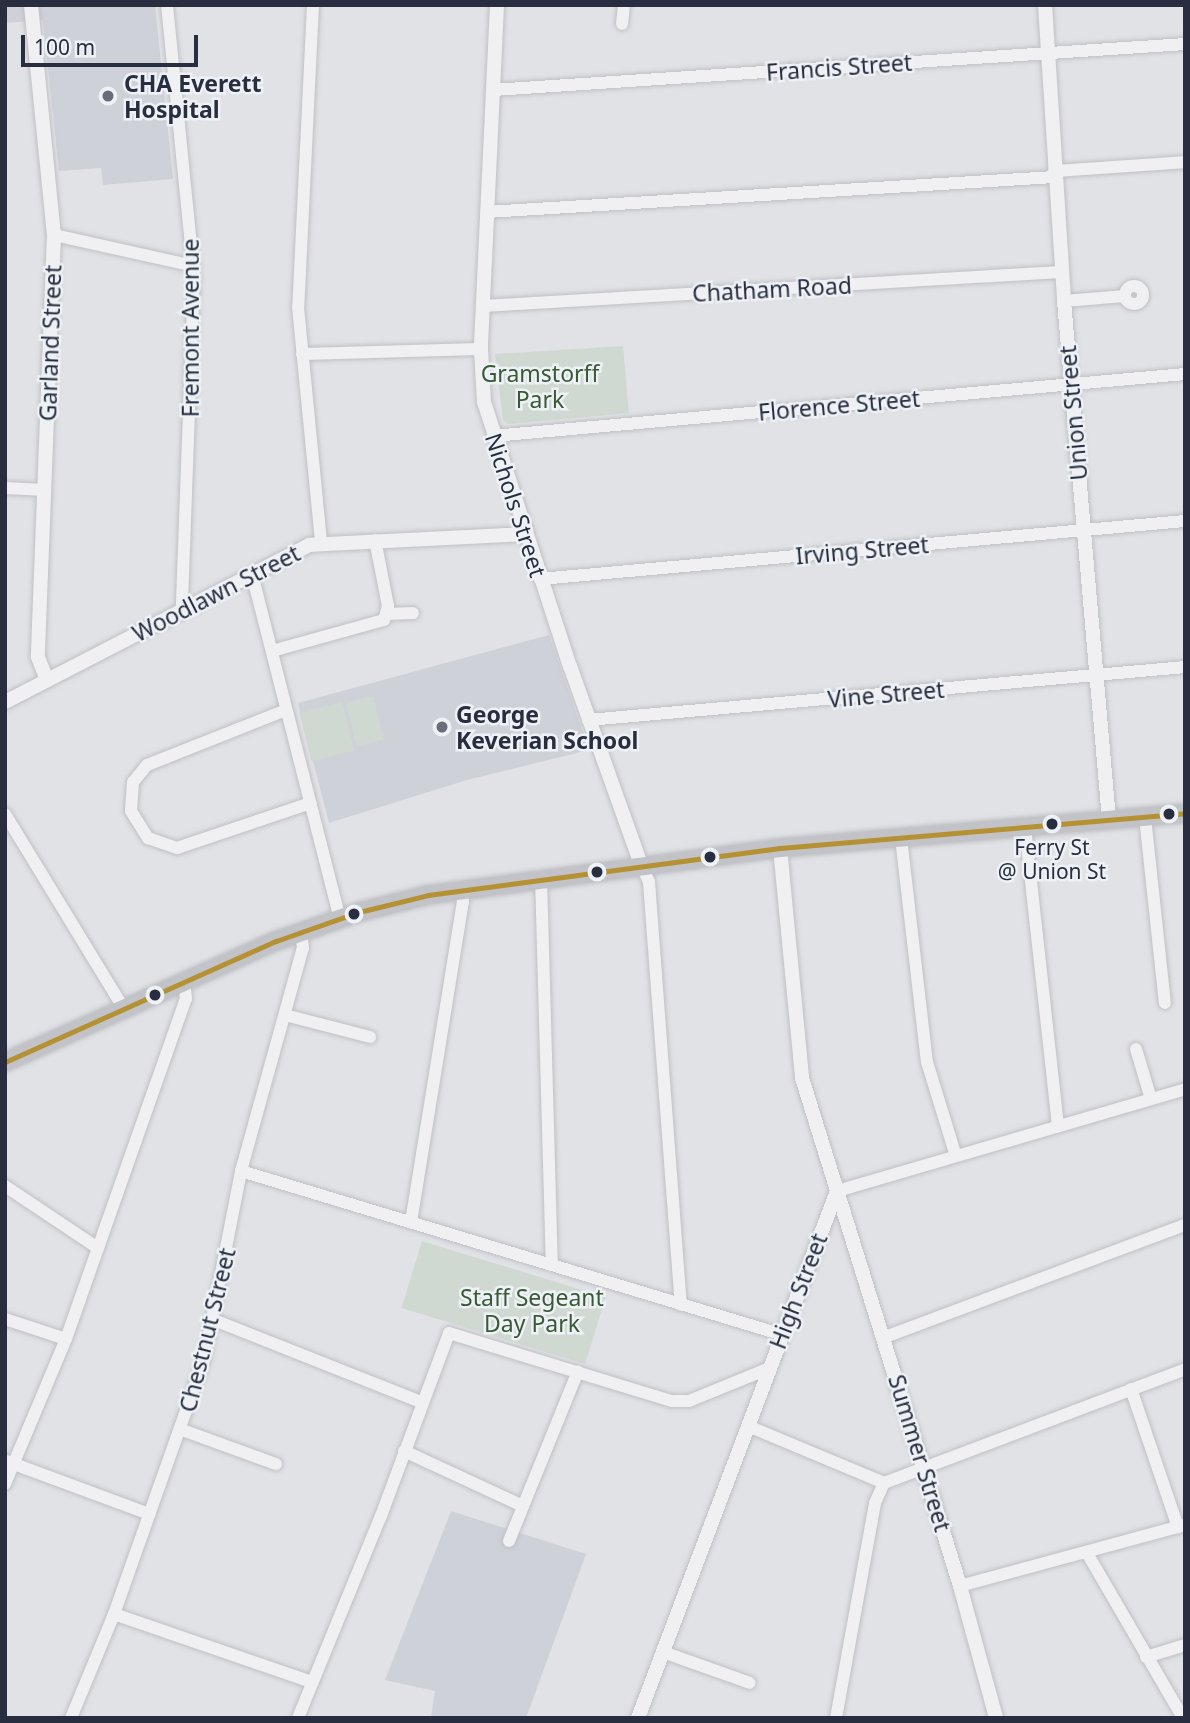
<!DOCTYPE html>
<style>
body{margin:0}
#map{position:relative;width:1190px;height:1723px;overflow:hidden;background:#e1e2e6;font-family:"Noto Sans",sans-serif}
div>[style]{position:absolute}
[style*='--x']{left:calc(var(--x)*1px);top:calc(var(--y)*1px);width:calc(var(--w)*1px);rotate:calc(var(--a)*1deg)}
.built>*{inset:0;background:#cfd1d9}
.green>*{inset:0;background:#d0d9d1;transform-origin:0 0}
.roads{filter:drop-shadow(0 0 2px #bfc0c4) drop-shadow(0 0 2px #bfc0c4)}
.minor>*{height:12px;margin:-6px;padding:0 6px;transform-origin:6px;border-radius:6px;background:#f0f0f2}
.minor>.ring{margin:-6px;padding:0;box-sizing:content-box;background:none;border:12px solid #f0f0f2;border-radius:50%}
.tertiary>*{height:14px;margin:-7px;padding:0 7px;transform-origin:7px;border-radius:7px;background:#f0f0f2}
.secondary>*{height:18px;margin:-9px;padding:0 9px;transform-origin:9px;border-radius:9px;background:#c2c3c8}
.bus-1>*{height:5px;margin:-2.5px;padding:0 2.5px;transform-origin:2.5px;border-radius:2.5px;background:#b49133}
.dots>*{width:19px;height:19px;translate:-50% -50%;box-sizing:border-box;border:4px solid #eef1f6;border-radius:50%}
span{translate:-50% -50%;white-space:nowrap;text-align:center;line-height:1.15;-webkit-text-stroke:5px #eef1f6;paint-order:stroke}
.bus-label{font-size:21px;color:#282e3f}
.street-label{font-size:23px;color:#282e3f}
.poi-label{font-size:23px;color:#282e3f;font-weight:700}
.left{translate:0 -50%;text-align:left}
.park-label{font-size:23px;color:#385b35}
.frame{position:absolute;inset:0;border:7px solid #282e3f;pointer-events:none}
.scale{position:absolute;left:21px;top:35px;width:177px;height:32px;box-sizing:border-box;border:4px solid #282e3f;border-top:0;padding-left:9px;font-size:21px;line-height:24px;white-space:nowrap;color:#282e3f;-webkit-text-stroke:5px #eef1f6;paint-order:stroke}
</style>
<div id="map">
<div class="built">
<i style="clip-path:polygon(5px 5px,155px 5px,173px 179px,103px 185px,101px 168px,59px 171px,43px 20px,5px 23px)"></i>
<i style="clip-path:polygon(549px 635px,589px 750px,467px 780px,329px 823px,298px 703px)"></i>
<i style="clip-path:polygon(451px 1511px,586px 1554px,526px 1718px,431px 1718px,435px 1691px,385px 1680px)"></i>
</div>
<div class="green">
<i style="clip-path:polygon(623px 346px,629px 413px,508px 424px,503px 420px,495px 354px)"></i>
<i style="left:373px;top:696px;width:45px;height:28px;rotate:76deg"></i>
<i style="left:342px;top:702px;width:50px;height:44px;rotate:76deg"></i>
<i style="left:422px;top:1241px;width:192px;height:70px;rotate:17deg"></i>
</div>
<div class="roads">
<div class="minor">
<i style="--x:167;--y:5;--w:271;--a:84.3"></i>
<i style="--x:194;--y:275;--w:335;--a:92.1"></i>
<i style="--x:313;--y:5;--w:302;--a:92.8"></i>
<i style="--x:298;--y:307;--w:237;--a:84.4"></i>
<i style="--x:622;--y:24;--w:19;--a:-84"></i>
<i style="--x:493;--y:90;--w:694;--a:-3.8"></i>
<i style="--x:1054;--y:171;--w:131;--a:-3.9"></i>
<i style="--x:487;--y:212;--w:569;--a:-3.53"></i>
<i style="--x:54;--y:235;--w:143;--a:12.5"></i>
<i class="ring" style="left:1125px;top:286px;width:6px;height:6px"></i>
<i style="--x:1064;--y:301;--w:61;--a:-4.7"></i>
<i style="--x:483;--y:306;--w:579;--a:-3.37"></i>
<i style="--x:302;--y:354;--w:179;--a:-1.6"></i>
<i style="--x:493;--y:436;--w:695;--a:-5.12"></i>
<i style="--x:5;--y:488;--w:40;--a:2.9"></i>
<i style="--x:252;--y:574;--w:355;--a:75.7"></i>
<i style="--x:540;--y:579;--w:648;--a:-5.14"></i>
<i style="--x:387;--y:614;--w:26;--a:-2"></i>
<i style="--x:272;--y:651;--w:116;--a:-15.5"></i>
<i style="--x:384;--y:620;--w:15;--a:-74"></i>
<i style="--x:388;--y:606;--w:67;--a:-101.1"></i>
<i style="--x:286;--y:710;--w:149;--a:158.4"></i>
<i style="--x:147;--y:765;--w:22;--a:129"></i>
<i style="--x:133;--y:782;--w:29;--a:94"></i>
<i style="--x:131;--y:811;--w:32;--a:58"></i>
<i style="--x:148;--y:838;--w:31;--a:19"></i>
<i style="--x:177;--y:848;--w:141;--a:-18.6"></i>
<i style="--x:588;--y:720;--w:599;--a:-5.07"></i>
<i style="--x:5;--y:814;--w:228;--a:58.6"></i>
<i style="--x:1145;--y:817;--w:187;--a:83.9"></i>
<i style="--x:1025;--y:827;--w:301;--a:83.7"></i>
<i style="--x:901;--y:838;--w:226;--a:83.4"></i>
<i style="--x:927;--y:1062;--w:98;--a:72.9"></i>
<i style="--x:641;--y:864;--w:20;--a:66"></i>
<i style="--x:649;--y:882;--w:424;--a:85.7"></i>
<i style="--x:541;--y:877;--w:387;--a:88.4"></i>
<i style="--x:285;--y:1015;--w:88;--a:14.5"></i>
<i style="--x:1136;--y:1049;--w:52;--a:73.3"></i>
<i style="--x:241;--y:1171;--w:563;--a:16.83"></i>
<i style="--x:5;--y:1186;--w:112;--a:33.7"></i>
<i style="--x:837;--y:1191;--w:363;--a:-16.3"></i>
<i style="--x:411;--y:1222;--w:324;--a:-80.8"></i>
<i style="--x:463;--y:902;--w:13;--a:-94"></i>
<i style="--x:5;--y:1319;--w:64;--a:18.2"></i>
<i style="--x:214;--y:1320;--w:223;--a:21.6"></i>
<i style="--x:885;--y:1337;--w:320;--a:-20.5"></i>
<i style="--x:1131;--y:1389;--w:146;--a:71.2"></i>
<i style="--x:748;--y:1426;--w:147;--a:22.7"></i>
<i style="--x:182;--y:1430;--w:100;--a:19.9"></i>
<i style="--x:404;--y:1451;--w:131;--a:24.8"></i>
<i style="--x:6;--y:1461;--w:153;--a:20.3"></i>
<i style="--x:5;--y:1484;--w:157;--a:-67.2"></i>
<i style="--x:66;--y:1339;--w:361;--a:-70.6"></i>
<i style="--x:186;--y:999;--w:18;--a:-96"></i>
<i style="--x:509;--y:1541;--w:183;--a:-67.9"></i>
<i style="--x:1087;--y:1553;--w:191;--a:59.8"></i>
<i style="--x:960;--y:1586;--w:233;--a:-15.2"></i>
<i style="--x:114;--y:1614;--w:209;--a:19"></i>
<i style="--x:663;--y:1652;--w:92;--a:19.6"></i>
<i style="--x:1146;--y:1657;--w:41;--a:-17.1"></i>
<i style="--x:71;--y:1718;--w:113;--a:-67.5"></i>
<i style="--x:114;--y:1614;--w:269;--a:-70.5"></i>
<i style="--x:204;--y:1360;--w:193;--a:-78.9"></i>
<i style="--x:241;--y:1171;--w:231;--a:-74.5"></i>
<i style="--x:303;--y:948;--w:17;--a:-97"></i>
<i style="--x:298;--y:1718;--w:218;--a:-67.7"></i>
<i style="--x:381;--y:1516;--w:195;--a:-69.6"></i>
<i style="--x:449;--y:1333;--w:233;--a:17"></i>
<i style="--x:672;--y:1401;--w:17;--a:0"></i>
<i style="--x:689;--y:1401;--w:87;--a:-22.2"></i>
<i style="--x:836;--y:1718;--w:219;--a:-79.7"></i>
<i style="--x:875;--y:1503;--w:22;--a:-66"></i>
<i style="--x:884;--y:1483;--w:322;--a:-20.7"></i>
</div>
<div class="tertiary">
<i style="--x:31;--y:5;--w:231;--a:84.3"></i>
<i style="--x:54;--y:235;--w:422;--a:92.2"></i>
<i style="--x:38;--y:657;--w:25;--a:69"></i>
<i style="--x:497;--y:5;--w:344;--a:92.7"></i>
<i style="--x:481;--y:349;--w:53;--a:86.8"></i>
<i style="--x:484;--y:402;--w:278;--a:72"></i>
<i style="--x:570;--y:666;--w:210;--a:70.3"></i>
<i style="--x:1045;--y:5;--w:297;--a:86.3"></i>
<i style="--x:1064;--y:301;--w:521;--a:85.04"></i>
<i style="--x:5;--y:702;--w:342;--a:-27.3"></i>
<i style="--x:309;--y:545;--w:216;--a:-2.9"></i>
<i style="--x:780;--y:848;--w:231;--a:84.5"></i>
<i style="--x:802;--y:1078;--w:532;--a:72.72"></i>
<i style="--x:960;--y:1586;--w:137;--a:74.7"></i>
<i style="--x:638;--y:1718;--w:563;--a:-69.31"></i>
</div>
<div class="secondary">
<i style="--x:5;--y:1062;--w:297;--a:-24.1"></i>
<i style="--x:276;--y:941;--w:88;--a:-19.3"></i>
<i style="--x:359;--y:912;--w:71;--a:-13.8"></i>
<i style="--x:428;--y:895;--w:355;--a:-7.6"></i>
<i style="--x:780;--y:848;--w:407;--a:-4.9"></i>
</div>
</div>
<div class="bus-1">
<i style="--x:5;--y:1062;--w:297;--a:-24.1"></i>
<i style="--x:276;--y:941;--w:88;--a:-19.3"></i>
<i style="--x:359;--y:912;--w:71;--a:-13.8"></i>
<i style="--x:428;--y:895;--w:355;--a:-7.6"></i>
<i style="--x:780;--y:848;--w:407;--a:-4.9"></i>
</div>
<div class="dots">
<i style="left:108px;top:96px;background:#696d79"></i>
<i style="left:442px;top:727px;background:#696d79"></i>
<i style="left:1169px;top:814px;background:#282e3f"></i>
<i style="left:1052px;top:824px;background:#282e3f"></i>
<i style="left:710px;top:857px;background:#282e3f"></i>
<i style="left:597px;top:872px;background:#282e3f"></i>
<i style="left:354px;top:914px;background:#282e3f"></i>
<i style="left:155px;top:995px;background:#282e3f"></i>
</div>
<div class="bus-label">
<span style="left:1052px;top:859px">Ferry St<br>@ Union St</span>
</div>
<div class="street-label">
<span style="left:839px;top:67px;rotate:-4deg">Francis Street</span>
<span style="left:772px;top:289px;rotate:-3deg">Chatham Road</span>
<span style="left:190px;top:328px;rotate:-90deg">Fremont Avenue</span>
<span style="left:50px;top:343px;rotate:-88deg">Garland Street</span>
<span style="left:839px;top:405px;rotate:-5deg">Florence Street</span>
<span style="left:1073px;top:413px;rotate:-95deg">Union Street</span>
<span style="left:516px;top:505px;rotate:72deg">Nichols Street</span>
<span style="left:862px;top:550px;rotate:-5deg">Irving Street</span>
<span style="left:216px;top:593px;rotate:-27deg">Woodlawn Street</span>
<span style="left:886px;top:694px;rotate:-5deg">Vine Street</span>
<span style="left:798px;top:1291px;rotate:-69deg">High Street</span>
<span style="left:207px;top:1330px;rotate:-76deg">Chestnut Street</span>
<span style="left:920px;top:1453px;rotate:73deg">Summer Street</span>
</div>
<div class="poi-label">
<span class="left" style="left:124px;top:96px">CHA Everett<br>Hospital</span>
<span class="left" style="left:456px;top:727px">George<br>Keverian School</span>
</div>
<div class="park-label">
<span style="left:540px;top:386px">Gramstorff<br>Park</span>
<span style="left:532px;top:1310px">Staff Segeant<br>Day Park</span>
</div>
<div class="frame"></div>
<div class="scale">100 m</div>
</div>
